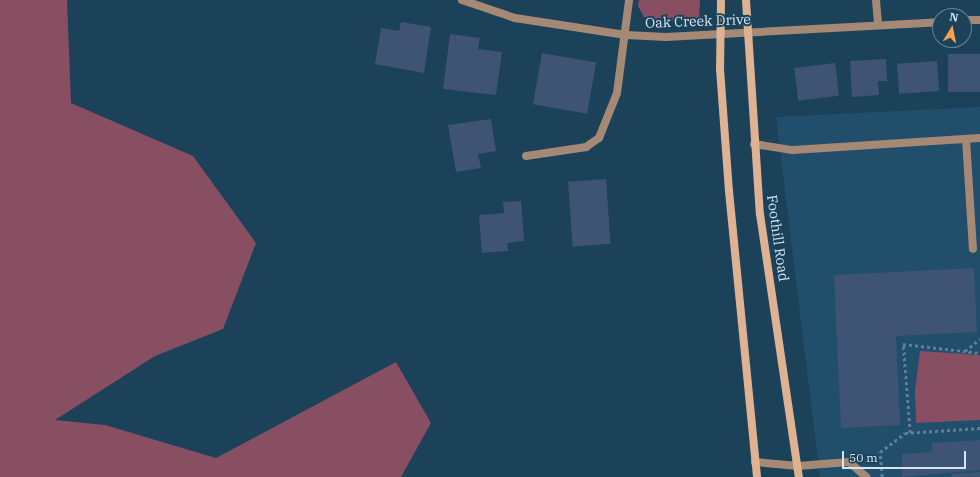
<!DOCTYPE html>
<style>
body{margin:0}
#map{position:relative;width:980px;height:477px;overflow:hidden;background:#1c425a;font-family:"IBM Plex Serif",serif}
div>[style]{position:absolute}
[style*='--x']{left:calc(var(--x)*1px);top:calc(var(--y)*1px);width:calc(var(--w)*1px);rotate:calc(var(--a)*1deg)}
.built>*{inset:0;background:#204e6b}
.green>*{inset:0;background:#884e61}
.building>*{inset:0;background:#3f5374;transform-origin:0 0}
.path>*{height:2.5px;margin-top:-1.25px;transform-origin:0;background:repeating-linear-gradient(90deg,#5f7f93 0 3px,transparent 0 6px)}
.service>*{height:8px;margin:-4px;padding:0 4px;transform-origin:4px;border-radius:4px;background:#a58974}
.minor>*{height:8px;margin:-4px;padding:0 4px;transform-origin:4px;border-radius:4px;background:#a58974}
.secondary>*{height:8px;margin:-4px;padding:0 4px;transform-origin:4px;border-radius:4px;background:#dfb391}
span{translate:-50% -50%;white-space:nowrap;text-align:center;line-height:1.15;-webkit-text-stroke:4px #1c425a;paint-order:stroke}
.street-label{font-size:14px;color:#d2e6f5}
.north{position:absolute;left:932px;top:8px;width:40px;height:40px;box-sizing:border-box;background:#1c425a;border:1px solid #658498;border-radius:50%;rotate:10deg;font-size:11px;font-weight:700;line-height:16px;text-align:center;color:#d2e6f5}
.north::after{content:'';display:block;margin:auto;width:14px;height:18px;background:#fa9f4e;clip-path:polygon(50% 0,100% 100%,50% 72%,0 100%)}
.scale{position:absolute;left:842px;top:451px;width:124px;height:18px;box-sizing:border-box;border:2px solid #d2e6f5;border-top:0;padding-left:5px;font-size:12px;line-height:14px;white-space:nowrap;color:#d2e6f5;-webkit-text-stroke:3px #1c425a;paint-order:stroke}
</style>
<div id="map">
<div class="built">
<i style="clip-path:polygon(980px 107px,980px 477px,820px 477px,776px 117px)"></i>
</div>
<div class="green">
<i style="clip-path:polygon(0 0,67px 0,71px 103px,193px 156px,256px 243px,223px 329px,155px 356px,55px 420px,105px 425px,216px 458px,396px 362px,431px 423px,401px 477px,0 477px)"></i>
<i style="clip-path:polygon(639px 0,700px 0,699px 20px,656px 21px,644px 17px,638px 6px)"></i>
<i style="clip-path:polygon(920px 351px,980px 355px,980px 420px,916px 423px,915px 391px)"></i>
</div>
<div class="building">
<i style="clip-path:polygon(401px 22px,431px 27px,424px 73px,375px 64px,381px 28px,399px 31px)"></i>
<i style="clip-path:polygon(450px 34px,480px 38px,478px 49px,502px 52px,496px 95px,443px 89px)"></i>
<i style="left:542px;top:53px;width:55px;height:52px;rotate:10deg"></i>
<i style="left:980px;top:54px;width:38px;height:32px;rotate:90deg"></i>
<i style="clip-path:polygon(886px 59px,887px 81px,878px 81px,879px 95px,852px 97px,850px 61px)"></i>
<i style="left:937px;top:61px;width:30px;height:40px;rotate:86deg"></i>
<i style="left:835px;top:63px;width:33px;height:41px;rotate:83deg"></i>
<i style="clip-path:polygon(491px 119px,496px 151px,478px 154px,481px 168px,456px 172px,448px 125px)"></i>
<i style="left:606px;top:179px;width:65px;height:38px;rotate:86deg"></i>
<i style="clip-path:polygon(521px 201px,524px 241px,507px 243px,508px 251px,482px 253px,479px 215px,504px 213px,503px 202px)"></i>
<i style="clip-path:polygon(974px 268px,977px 332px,896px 336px,900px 425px,841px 428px,834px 275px)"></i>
<i style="clip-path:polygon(980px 440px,980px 470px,902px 477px,902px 454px,932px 452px,932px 443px)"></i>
<i style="clip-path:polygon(980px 472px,980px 477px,952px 477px,951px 474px)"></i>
</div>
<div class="path">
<i style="--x:965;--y:351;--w:19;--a:-39"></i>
<i style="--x:910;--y:433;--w:89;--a:-94.5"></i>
<i style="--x:903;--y:344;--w:78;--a:6.7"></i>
<i style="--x:882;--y:477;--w:25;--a:-95"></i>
<i style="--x:880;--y:452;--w:31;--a:-37"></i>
<i style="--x:905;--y:433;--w:75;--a:-3.8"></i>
</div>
<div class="service">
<i style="--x:966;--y:139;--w:110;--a:86.4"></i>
<i style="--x:754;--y:144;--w:39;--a:9"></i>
<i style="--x:793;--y:150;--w:187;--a:-3.7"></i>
<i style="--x:755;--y:462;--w:43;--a:5.3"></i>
<i style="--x:798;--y:466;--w:51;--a:-4.5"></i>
<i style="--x:849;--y:462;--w:23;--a:41"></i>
</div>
<div class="minor">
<i style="--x:462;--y:0;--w:56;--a:18.8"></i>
<i style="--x:515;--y:18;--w:112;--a:8.7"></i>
<i style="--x:626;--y:35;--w:40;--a:2.9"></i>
<i style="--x:666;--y:37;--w:274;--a:-3.1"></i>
<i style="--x:876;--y:0;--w:25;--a:85"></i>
<i style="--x:964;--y:20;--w:16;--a:0"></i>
<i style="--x:526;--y:156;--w:61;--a:-8.5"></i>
<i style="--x:586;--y:147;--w:16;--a:-35"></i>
<i style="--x:599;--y:138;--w:48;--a:-68.2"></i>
<i style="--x:617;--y:93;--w:94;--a:-82.6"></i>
</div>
<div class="secondary">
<i style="--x:721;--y:0;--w:69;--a:90.8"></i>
<i style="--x:720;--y:69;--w:122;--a:85.8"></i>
<i style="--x:729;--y:191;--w:287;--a:84.4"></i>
<i style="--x:746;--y:0;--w:214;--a:86.3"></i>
<i style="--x:760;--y:214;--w:266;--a:81.6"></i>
</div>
<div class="street-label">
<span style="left:698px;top:21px;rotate:-2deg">Oak Creek Drive</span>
<span style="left:778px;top:238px;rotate:82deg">Foothill Road</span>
</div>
<div class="north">N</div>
<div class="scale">50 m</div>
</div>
